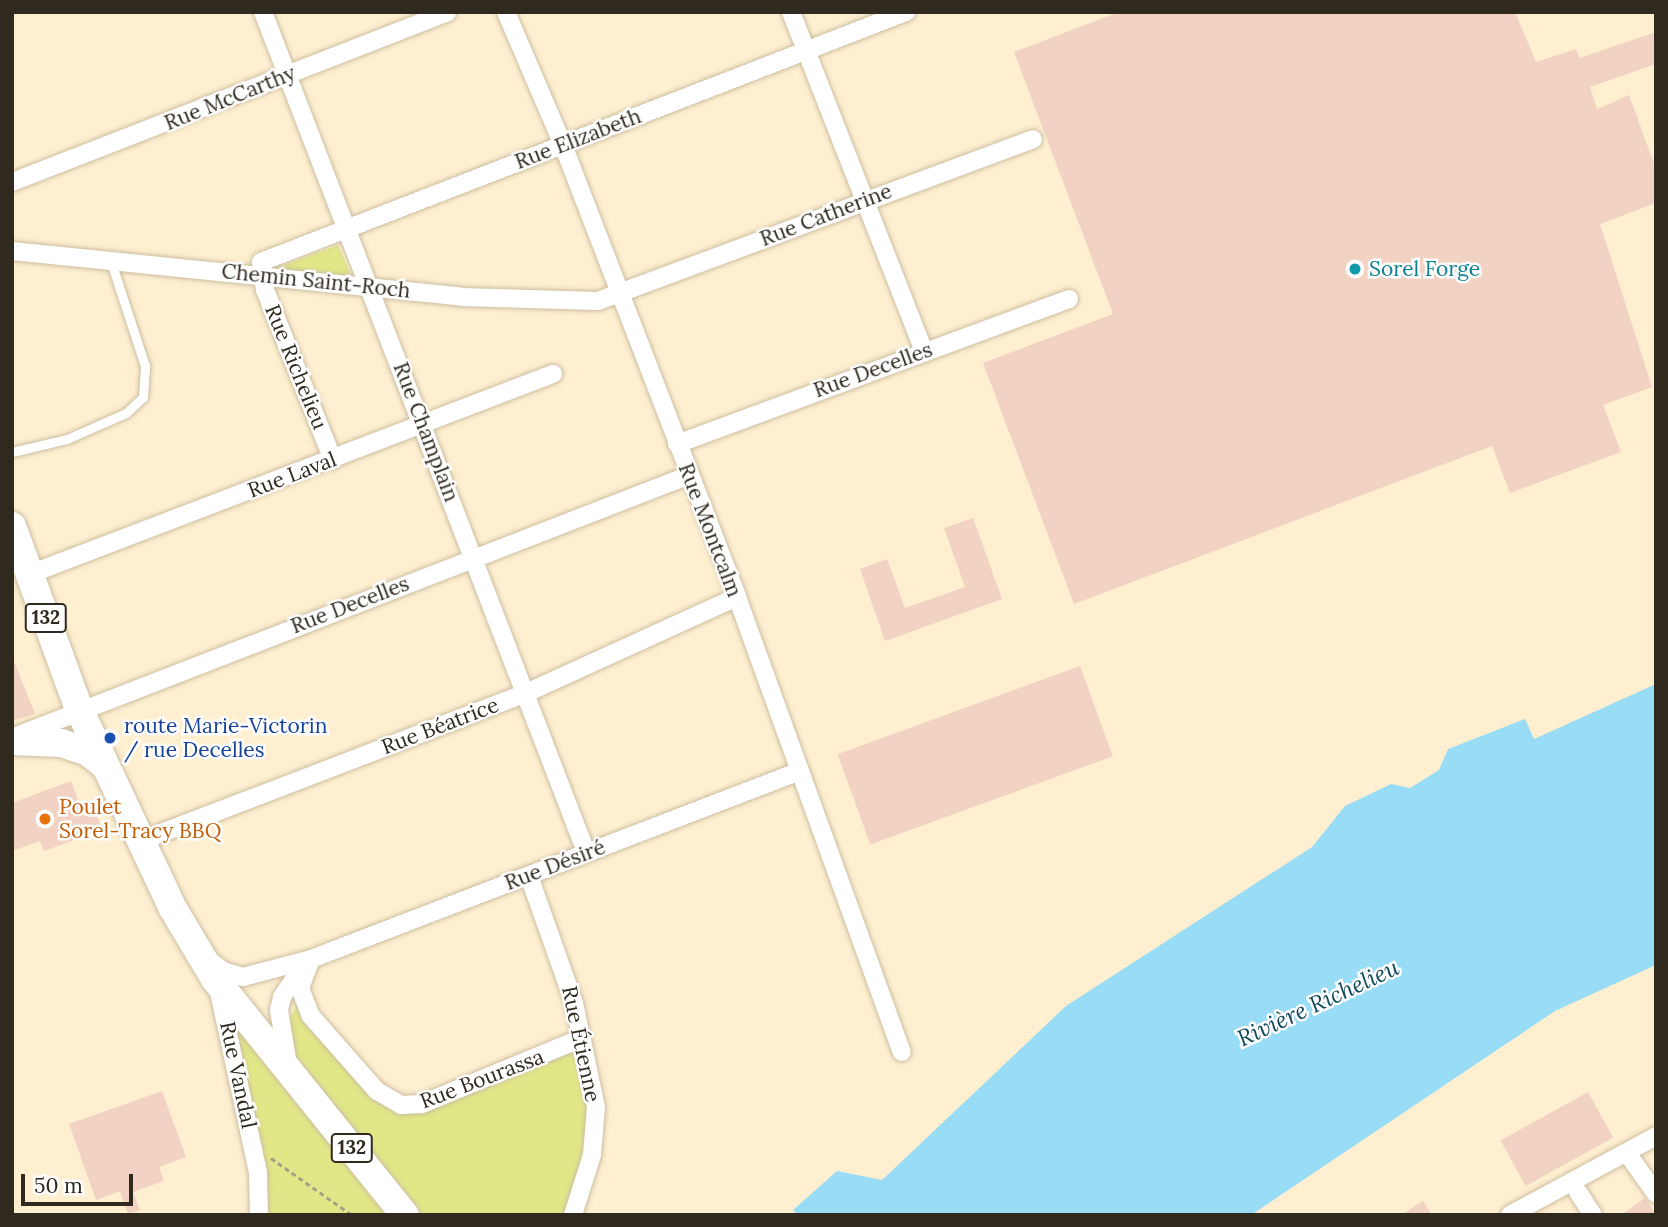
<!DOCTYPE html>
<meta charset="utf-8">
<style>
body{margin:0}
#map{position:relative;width:1668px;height:1227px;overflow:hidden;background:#feefd1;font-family:Lora,serif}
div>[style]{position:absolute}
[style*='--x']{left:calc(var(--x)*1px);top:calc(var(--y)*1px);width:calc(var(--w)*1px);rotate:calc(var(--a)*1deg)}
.green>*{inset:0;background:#e1e787}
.water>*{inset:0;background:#98dcf6}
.building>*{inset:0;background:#f2d2c2;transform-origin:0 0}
.path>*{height:2.5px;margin-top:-1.25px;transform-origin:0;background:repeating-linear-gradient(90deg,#a99d87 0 5px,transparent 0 8.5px)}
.roads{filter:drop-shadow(0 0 2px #cdbea1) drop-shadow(0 0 2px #cdbea1)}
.lane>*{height:9px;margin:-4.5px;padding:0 4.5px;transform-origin:4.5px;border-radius:4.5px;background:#fff}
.street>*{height:18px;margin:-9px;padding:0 9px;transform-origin:9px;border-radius:9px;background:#fff}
.primary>*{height:28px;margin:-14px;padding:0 14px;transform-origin:14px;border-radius:14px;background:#fff}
.dots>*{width:19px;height:19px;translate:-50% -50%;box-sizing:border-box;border:4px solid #fefefe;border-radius:50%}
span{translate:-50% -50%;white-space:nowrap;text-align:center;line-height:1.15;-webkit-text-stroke:5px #fefefe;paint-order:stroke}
.shield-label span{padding:2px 5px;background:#fefefe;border:2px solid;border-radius:5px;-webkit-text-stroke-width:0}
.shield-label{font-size:19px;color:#2f291e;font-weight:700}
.street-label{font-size:21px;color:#2f291e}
.culture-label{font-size:21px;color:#0d838f}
.left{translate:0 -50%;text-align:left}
.transit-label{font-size:21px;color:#164399}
.food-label{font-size:21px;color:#c56008}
.water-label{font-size:23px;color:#124b5c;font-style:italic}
.frame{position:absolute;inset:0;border:14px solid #2f291e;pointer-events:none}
.scale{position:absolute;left:21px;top:1174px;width:112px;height:32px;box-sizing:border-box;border:4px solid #2f291e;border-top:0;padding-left:9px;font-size:21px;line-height:24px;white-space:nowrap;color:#2f291e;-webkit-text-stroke:5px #fefefe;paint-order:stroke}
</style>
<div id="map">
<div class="green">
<i style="clip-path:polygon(338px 245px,353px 280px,273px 269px)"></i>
<i style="clip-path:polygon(301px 999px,401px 1105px,582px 1038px,596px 1107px,573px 1215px,268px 1215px,224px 1006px,295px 1077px,284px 1027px)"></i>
</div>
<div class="water">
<i style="clip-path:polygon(1656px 684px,1656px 965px,1555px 1011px,1251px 1215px,798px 1215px,793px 1210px,837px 1171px,882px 1180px,1066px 1006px,1312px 847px,1345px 806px,1391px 784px,1410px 788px,1439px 770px,1448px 749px,1525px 719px,1534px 739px)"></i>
</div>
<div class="building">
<i style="clip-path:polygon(1119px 12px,1515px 12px,1536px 62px,1576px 49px,1580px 58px,1656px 32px,1656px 64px,1590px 87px,1597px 109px,1629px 95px,1656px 169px,1656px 203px,1600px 224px,1652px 387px,1603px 405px,1621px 452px,1510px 493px,1492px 446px,1074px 604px,983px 363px,1113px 314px,1014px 52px)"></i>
<i style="clip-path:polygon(973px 518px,1002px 599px,885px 641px,860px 569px,887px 559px,905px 608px,965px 587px,944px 528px)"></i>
<i style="clip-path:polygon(12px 656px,35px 714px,12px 721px)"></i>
<i style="left:1080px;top:666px;width:96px;height:258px;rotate:70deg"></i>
<i style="clip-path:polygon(71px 781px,84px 816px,96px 812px,102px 830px,44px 851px,40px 841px,12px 851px,12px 803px)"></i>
<i style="clip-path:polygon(162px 1091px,186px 1157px,159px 1167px,164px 1181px,133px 1192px,140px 1210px,128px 1214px,120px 1191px,96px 1200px,69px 1124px)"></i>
<i style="left:1588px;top:1092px;width:52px;height:100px;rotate:61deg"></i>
<i style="clip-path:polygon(1645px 1198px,1656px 1215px,1621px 1215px)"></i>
<i style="clip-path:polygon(1423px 1201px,1432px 1215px,1401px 1215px)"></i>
</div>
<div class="path">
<i style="--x:271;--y:1158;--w:99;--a:35.1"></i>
</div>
<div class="roads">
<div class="lane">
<i style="--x:12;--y:452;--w:57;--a:-13.3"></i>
<i style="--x:67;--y:439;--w:64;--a:-23.8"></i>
<i style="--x:126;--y:413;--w:23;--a:-43"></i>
<i style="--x:143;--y:397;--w:31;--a:-86"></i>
<i style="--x:145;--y:366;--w:109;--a:-108.1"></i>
</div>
<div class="street">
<i style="--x:263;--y:12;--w:900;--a:68.97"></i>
<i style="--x:506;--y:12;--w:145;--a:66.8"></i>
<i style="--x:563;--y:145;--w:484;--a:68.9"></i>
<i style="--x:737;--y:597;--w:484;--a:70.1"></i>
<i style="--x:791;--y:12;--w:364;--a:68.6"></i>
<i style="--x:12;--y:182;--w:467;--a:-21.3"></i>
<i style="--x:12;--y:251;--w:451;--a:5.8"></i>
<i style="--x:461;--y:297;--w:137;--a:1.7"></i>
<i style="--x:598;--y:301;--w:464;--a:-20.4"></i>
<i style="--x:677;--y:444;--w:418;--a:-20.3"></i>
<i style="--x:333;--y:460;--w:183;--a:-111.8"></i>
<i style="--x:265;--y:290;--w:28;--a:-98"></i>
<i style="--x:261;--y:262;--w:692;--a:-21.19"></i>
<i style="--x:30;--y:574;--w:560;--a:-20.93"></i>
<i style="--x:14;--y:737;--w:725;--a:-21.19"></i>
<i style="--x:138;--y:842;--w:413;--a:-21"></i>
<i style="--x:524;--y:694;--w:234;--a:-24.5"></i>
<i style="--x:529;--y:876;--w:135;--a:70.5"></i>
<i style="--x:574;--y:1003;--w:106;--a:78.1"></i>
<i style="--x:596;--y:1107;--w:48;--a:94.8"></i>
<i style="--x:592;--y:1155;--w:63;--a:107.6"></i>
<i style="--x:311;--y:959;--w:31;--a:111"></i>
<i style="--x:300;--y:988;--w:30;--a:69"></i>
<i style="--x:311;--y:1016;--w:100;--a:48.7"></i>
<i style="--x:377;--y:1091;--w:28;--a:30"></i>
<i style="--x:401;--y:1105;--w:21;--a:-3"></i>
<i style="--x:422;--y:1104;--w:173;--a:-22.4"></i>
<i style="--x:209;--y:960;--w:18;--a:38"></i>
<i style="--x:223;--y:971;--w:21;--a:17"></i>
<i style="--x:243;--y:977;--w:70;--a:-14.8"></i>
<i style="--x:311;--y:959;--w:524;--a:-21.03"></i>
<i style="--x:219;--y:992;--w:184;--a:77.8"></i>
<i style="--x:258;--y:1172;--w:43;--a:88.7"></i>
<i style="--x:287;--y:1059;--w:50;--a:-99.3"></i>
<i style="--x:279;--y:1010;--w:13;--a:-77"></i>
<i style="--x:282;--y:997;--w:34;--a:-56"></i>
<i style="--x:1627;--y:1153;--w:50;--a:54.7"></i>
<i style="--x:1578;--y:1192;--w:27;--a:57"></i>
<i style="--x:1510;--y:1215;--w:166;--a:-28.4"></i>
</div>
<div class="primary">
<i style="--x:12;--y:526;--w:195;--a:69.9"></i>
<i style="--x:79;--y:709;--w:219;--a:64.8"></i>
<i style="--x:172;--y:907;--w:84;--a:59.2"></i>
<i style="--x:215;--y:979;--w:303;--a:51.2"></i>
<i style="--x:12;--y:741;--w:49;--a:2.3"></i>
<i style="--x:61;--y:743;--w:28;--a:18"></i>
<i style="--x:88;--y:752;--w:19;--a:39"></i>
</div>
</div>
<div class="dots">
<i style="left:1355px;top:269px;background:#0f9aa8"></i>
<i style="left:110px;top:738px;background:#1a4fb4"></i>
<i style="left:45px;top:819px;background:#e8710a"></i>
</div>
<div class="shield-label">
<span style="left:46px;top:618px">132</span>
<span style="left:352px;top:1148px">132</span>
</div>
<div class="street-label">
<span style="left:230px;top:98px;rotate:-22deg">Rue McCarthy</span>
<span style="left:578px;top:139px;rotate:-21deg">Rue Elizabeth</span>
<span style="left:826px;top:215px;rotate:-21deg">Rue Catherine</span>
<span style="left:316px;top:281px;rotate:6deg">Chemin Saint-Roch</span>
<span style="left:296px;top:367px;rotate:68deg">Rue Richelieu</span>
<span style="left:873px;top:370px;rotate:-20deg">Rue Decelles</span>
<span style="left:426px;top:432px;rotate:69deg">Rue Champlain</span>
<span style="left:292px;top:475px;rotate:-21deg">Rue Laval</span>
<span style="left:710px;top:530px;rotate:69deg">Rue Montcalm</span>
<span style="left:350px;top:605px;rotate:-21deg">Rue Decelles</span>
<span style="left:440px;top:726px;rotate:-21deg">Rue Béatrice</span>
<span style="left:555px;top:865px;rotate:-21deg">Rue Désiré</span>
<span style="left:581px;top:1044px;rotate:78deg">Rue Étienne</span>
<span style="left:238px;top:1075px;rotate:78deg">Rue Vandal</span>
<span style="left:482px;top:1079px;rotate:-21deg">Rue Bourassa</span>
</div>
<div class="culture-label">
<span class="left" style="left:1369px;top:269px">Sorel Forge</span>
</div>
<div class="transit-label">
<span class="left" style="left:124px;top:738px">route Marie-Victorin<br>/ rue Decelles</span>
</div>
<div class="food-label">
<span class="left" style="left:59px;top:819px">Poulet<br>Sorel-Tracy BBQ</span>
</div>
<div class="water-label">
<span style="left:1318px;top:1003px;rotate:-25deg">Rivière Richelieu</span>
</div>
<div class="frame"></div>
<div class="scale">50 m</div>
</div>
